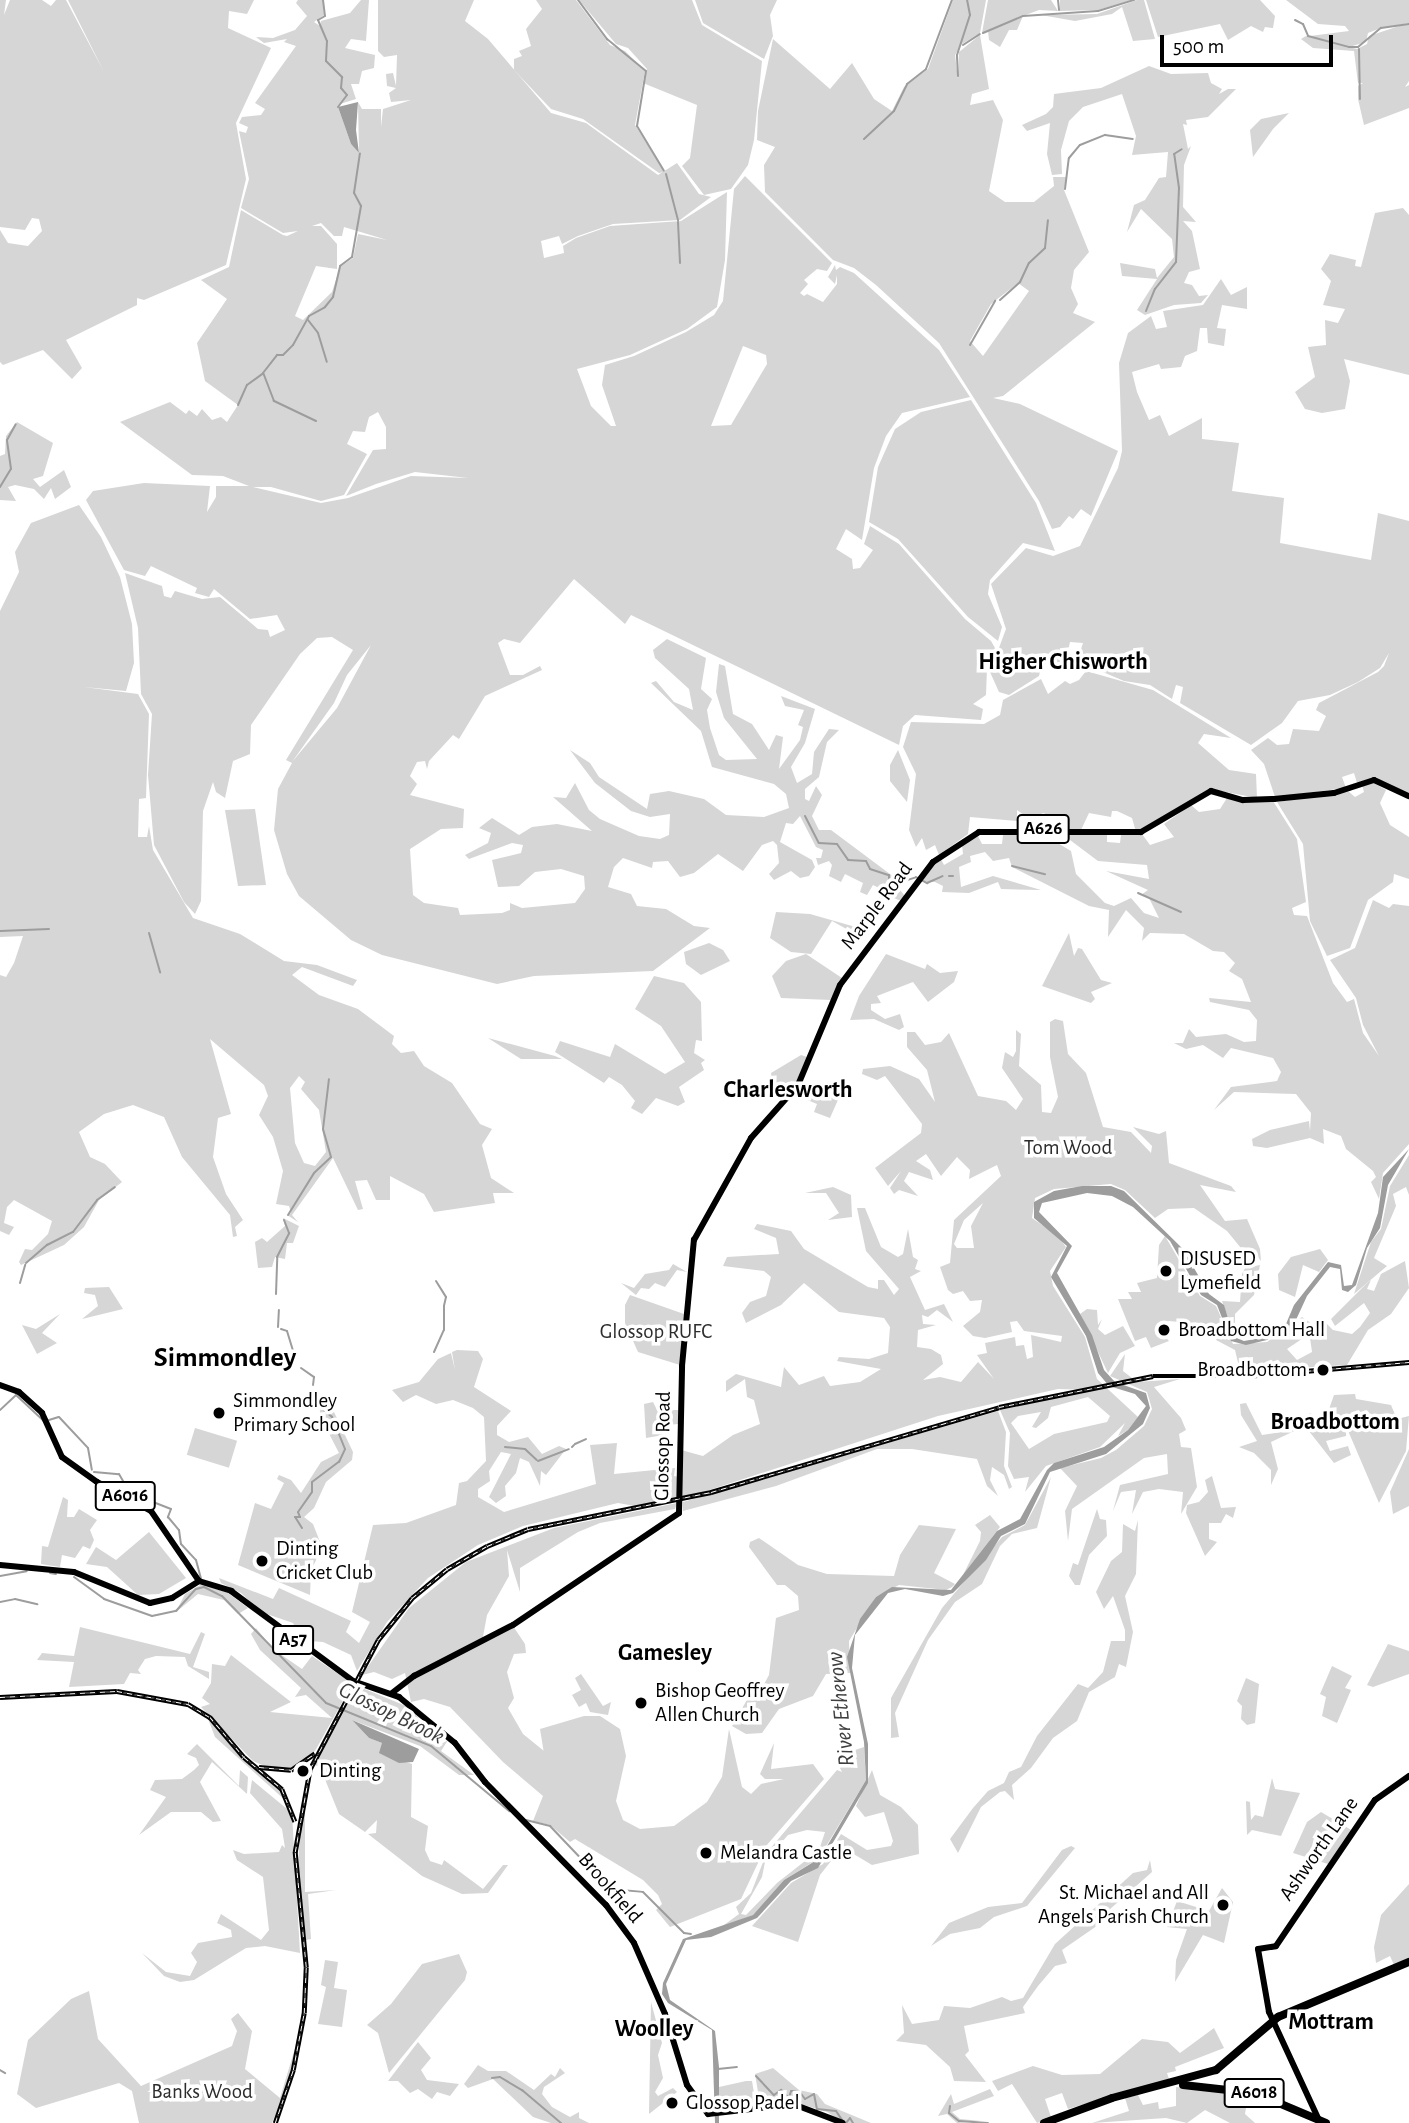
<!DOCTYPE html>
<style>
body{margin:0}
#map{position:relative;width:1409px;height:2123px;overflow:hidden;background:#fff;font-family:"Alegreya Sans",sans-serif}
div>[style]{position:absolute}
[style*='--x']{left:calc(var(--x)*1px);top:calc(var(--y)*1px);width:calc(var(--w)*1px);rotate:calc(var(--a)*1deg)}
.green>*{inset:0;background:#d6d6d6;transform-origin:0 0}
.water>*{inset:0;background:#9d9d9d}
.stream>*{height:2px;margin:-1px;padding:0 1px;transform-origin:1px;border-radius:1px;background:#9d9d9d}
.major>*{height:6px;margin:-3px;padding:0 3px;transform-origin:3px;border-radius:3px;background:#000}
.highway>*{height:8px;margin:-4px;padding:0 4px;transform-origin:4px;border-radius:4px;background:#000}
.rail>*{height:4.5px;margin-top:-2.25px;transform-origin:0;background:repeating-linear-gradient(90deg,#fff 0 5px,#000 0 10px);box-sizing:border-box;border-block:2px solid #000}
.dots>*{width:19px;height:19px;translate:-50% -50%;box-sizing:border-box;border:4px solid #fff;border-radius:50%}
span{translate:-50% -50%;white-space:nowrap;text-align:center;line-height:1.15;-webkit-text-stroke:7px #fff;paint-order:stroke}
.shield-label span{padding:2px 5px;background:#fff;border:2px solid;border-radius:5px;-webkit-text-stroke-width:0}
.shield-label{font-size:19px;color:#000;font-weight:700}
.street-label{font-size:21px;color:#000}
.park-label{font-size:21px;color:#2d2d2d}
.poi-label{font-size:21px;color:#000}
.left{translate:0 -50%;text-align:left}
.right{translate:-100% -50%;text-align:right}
.water-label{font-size:23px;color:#3e3e3e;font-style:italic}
.quarter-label{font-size:24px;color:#000;font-weight:700}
.district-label{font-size:28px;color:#000;font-weight:700}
.scale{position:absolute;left:1160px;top:35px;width:173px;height:32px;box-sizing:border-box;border:4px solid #000;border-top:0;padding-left:9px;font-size:21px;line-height:24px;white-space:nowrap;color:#000;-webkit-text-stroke:5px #fff;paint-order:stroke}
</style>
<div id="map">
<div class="green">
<i style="clip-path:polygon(0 0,6px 0,4px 15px,10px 0,42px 0,51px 6px,56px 0,66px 0,104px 72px,68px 0,254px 0,247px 14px,229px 11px,228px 28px,271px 48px,236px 123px,246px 179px,226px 265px,144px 300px,137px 298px,137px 305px,66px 340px,82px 368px,72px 379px,43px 350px,3px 365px,0 362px,0 230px,8px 243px,28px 246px,42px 231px,39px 219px,32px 218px,25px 230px,0 227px)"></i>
<i style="clip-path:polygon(evenodd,298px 0,323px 0,324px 15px,314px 22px,320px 26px,321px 21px,350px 13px,361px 0,369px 0,366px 41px,351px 39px,345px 48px,375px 55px,374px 68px,362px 71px,359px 84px,351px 84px,356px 99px,340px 104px,345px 96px,338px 107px,351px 144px,359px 153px,358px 102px,362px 109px,381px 109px,381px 127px,383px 109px,411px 100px,391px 102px,389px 93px,396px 88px,387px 86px,386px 74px,393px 73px,396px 86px,397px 55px,384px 57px,378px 51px,378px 0,474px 0,465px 21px,488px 39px,551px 113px,586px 123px,658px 175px,677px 163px,699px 194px,711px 197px,680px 220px,613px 224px,578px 236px,562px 244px,559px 236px,541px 241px,544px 258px,564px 253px,563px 246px,576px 238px,610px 226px,681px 221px,727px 192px,725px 260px,717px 307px,687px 329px,630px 355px,577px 369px,591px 406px,611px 426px,616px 426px,602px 385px,605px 365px,634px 356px,686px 332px,714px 315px,723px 301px,734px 189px,745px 176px,832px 263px,827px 271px,817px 269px,804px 280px,808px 284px,800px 293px,804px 296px,807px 294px,823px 302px,837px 284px,837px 275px,835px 284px,828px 277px,835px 265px,836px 270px,840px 267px,854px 273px,939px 350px,970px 397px,902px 413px,886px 436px,874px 468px,862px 540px,846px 529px,836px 549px,852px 559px,853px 569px,860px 568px,873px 550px,864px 544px,870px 526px,899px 544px,965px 619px,991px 641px,995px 648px,987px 667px,986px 695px,973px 704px,983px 709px,981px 720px,915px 715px,903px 726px,899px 745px,631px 615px,625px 624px,574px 579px,520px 643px,504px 639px,498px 643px,510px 675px,523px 675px,540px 666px,542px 670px,485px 696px,459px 739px,453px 735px,429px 761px,427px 769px,425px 761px,417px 762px,410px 776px,417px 784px,410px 795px,464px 809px,463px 828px,441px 829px,410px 849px,413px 895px,424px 903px,458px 908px,460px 915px,502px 913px,510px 910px,510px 903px,522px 908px,575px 903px,585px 889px,584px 876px,561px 869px,535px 872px,519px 886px,498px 887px,492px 860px,521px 853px,523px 845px,512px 843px,469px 859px,465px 855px,488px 843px,491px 833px,479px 828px,492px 818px,519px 835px,532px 827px,557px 824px,592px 831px,553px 797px,566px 798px,575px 783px,589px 810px,600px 819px,639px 836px,660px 839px,669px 835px,670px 814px,650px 817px,631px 811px,595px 783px,570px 750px,590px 763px,599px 777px,647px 809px,650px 794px,669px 791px,704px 799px,726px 815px,764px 817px,789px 808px,786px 794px,774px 784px,712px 767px,701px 731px,651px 683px,656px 681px,674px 702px,693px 710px,689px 689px,655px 658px,653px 650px,667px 639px,706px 658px,701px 689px,712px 699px,707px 710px,710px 728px,719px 755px,726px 760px,757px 759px,724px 718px,716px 692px,719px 664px,725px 666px,733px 714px,752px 724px,769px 750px,776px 735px,783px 737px,779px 769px,800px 740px,803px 727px,798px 725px,804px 710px,785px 706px,781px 696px,815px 709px,805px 743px,791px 767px,797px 783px,812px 774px,814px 752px,829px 729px,839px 730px,827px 742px,819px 777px,805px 789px,805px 799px,809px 801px,816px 786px,822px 795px,812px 816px,819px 830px,831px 830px,902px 883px,898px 887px,907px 899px,904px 902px,891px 897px,887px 903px,878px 900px,883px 890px,873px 885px,867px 895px,860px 892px,863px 883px,845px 874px,841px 882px,829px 876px,832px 865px,829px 861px,818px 865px,816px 858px,821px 858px,823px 850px,816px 847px,800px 816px,793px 824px,786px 823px,780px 842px,812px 860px,815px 867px,809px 876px,800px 878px,791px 871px,774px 880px,769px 874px,779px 863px,777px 845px,773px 841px,762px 845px,743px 871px,718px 854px,694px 873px,680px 877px,668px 861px,653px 862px,652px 868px,623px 858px,614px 867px,608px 887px,631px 894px,637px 906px,666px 909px,694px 926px,710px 928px,653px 971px,534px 976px,497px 984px,382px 955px,351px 940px,299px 896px,287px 874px,274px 830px,278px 789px,292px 763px,286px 760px,353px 650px,332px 637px,317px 638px,300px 654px,251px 725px,250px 754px,233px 761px,225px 798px,216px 792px,213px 782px,203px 811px,201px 901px,195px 914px,184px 902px,154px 845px,148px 775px,152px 714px,141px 694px,138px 628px,125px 573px,162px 586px,164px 596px,171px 598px,175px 591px,202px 599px,220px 597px,258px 629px,268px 630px,270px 637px,285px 630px,277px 615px,250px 619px,214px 589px,209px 597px,195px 593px,197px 588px,151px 566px,145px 576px,124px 570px,86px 500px,93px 491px,144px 483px,210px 486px,207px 512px,216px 497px,216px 486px,249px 486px,223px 476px,192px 475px,120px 422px,170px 402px,186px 414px,189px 410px,197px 416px,202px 409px,212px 420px,221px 417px,227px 422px,238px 405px,205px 381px,197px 343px,227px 299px,201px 280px,229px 267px,241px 210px,283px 235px,287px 236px,298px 231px,283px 233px,241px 208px,249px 179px,239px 131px,246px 133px,248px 127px,239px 123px,242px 117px,261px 115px,265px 109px,255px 103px,296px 46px,284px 42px,287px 39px,264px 43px,256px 37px,273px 38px,295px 30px,307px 16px,296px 3px,298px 0,321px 223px,334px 236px,342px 236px,344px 227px,387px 240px,358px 234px,353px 258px,340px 267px,332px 292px,303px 320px,295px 316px,316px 266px,337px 269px,337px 244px,321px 226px,312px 226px,321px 223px,298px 0,743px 346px,766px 355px,767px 364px,731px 425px,711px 426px,743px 346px,298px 0,378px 412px,386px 427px,386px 449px,373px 450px,346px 496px,376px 484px,415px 472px,468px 478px,411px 476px,348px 498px,321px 503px,253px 487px,271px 487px,321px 501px,344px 495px,367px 454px,347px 444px,353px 431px,365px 432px,369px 417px,378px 412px,298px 0,371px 645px,337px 708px,292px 762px,334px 703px,347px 675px,371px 645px)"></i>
<i style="clip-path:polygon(536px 0,576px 0,610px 45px,625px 51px,645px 71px,635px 125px,665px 172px,659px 173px,583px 119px,551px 109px,514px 70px,514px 59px,522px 56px,519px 51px,531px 46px,526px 29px,542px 9px)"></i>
<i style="clip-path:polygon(579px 0,692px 0,702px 25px,762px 61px,754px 140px,748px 165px,731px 189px,704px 195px,682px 166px,690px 158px,697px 105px,643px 83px,647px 69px,628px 48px,616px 44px)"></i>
<i style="clip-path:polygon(695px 0,777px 0,770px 15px,773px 36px,764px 59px,703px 23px)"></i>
<i style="clip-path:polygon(evenodd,953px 0,986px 0,980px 33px,962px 44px,955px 55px,958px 79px,959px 52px,980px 35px,989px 89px,972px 94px,970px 105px,993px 100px,1003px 120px,989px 191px,1005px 202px,1034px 202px,1054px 186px,1053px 177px,1067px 177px,1064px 190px,1089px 252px,1074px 270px,1071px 288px,1078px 304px,1073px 313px,1095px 322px,1003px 396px,993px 398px,1020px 404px,1118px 451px,1091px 516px,1081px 509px,1073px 519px,1069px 516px,1060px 527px,1052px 529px,1039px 501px,939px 343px,876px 285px,854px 268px,833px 260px,765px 192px,764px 165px,775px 147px,757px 140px,758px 111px,773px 39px,830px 89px,852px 63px,874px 99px,892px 111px,904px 87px,928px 69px,953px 0,1018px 283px,1029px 291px,983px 356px,970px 341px,991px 304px,1018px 283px)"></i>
<i style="clip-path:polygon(988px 0,1051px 0,1058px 11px,1039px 10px,1023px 16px,1017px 30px,1009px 30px,1000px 47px,989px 40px,988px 31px,982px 33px)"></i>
<i style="clip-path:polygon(1060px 0,1132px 0,1098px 10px,1060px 11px)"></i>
<i style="clip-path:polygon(1137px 0,1144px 0,1155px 39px,1133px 41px,1122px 7px,1112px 14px,1075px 21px,1041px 15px,1097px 14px)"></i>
<i style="clip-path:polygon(1146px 0,1260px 0,1275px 16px,1273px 28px,1265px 27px,1263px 32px,1251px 26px,1228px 40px,1220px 24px,1158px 37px)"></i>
<i style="clip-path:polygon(1286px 0,1409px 0,1409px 23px,1381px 28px,1368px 33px,1366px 42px,1349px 47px,1310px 36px,1349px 31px,1345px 26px,1318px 24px)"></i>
<i style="clip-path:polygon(1405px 24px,1409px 25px,1409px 81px,1405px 87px,1409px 85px,1409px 108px,1364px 125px,1358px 99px,1358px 86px,1363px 83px,1358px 83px,1354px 51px,1313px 48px,1301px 39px,1306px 36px,1357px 49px,1367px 44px,1369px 36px)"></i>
<i style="clip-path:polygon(1149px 66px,1171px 74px,1208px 73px,1211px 83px,1222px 89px,1219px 94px,1228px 89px,1236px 89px,1208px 117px,1186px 120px,1187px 125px,1183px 124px,1188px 149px,1191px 146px,1184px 165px,1183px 207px,1196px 222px,1183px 221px,1192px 231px,1200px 269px,1189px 272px,1184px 283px,1192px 285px,1199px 296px,1208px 295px,1201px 303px,1174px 305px,1145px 315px,1137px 310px,1157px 279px,1122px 276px,1120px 263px,1155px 269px,1157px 278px,1174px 257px,1172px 239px,1141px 209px,1127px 232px,1134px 205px,1145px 200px,1159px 178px,1166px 177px,1168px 152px,1132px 155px,1136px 136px,1122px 94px,1083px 107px,1069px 121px,1061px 150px,1062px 174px,1052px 175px,1047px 154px,1050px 123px,1027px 131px,1022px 125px,1046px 114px,1053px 107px,1054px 94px,1101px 88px)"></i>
<i style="clip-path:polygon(1289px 113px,1273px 129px,1253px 157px,1250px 130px,1261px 119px)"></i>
<i style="clip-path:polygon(1403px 208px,1409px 215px,1409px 375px,1344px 359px,1350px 381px,1345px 409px,1322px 413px,1305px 409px,1295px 392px,1315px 377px,1308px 347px,1326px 345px,1325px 320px,1338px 323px,1345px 309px,1323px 305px,1331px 281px,1321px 269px,1330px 254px,1356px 260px,1355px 266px,1361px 267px,1375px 213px)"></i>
<i style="clip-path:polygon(1221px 279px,1231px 295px,1247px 287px,1247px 309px,1222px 305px,1217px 328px,1226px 329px,1224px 346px,1208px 343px,1207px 328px,1200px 328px,1197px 351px,1185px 356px,1181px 367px,1161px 369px,1159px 364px,1132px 372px,1137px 392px,1149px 420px,1160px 415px,1169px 436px,1202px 418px,1202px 439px,1239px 443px,1232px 491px,1284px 498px,1280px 543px,1371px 560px,1378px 513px,1409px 521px,1409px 794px,1372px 778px,1357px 783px,1354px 773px,1342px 777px,1346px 788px,1275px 797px,1264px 764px,1251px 750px,1268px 738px,1277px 745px,1289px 744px,1293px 729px,1319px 731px,1326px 716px,1316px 710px,1319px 703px,1378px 672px,1384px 666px,1389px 653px,1380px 668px,1358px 682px,1330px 695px,1298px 701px,1282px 723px,1251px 745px,1180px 703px,1183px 687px,1176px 685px,1172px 699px,1150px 685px,1124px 681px,1077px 661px,1083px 643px,1070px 642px,1066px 660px,1056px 663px,1044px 655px,1039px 676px,1009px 695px,999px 692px,990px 672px,1006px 629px,991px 584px,1026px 548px,1053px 556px,1080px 546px,1118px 468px,1122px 451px,1119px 363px,1128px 333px,1151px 316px,1156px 329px,1167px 327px,1163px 311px,1203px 305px)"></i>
<i style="clip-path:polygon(971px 400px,1036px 503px,1055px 551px,1023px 543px,990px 580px,988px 594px,1002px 627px,998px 641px,968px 617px,898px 539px,869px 522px,878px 467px,895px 429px,921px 412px)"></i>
<i style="clip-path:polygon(17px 422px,53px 443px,43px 476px,33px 479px,40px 487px,64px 470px,71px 487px,55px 499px,51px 488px,44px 499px,34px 489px,15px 485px,8px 487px,16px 501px,0 500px,0 456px,5px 454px,6px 436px)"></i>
<i style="clip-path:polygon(evenodd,79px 505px,101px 537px,120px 577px,132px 624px,134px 663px,126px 691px,84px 687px,138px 694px,149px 714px,146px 798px,139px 799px,138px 837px,147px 837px,149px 826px,153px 850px,193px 918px,240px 934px,284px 961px,317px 965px,357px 980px,353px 986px,302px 967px,292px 975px,319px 995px,358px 1009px,394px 1036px,392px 1044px,401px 1053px,414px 1051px,424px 1066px,452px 1083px,480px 1124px,492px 1129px,482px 1145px,491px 1178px,514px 1193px,493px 1193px,495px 1203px,434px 1212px,424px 1194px,390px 1176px,390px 1200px,376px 1200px,367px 1180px,355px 1181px,363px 1209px,358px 1210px,333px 1158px,292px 1215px,298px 1222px,287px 1215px,291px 1213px,289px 1206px,276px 1204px,283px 1171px,273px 1137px,259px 1115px,268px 1096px,264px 1085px,210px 1039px,231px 1114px,218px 1118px,213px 1157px,226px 1194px,243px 1220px,235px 1227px,237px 1236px,233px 1237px,230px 1215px,182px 1157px,164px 1117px,133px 1105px,104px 1114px,79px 1132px,90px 1157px,105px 1164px,122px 1182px,99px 1200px,84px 1227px,64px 1245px,21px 1265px,19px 1262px,25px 1249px,32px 1250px,48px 1234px,52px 1221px,14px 1200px,7px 1207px,4px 1223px,14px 1227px,9px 1235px,0 1231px,0 975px,6px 977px,14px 963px,23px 936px,0 937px,0 611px,19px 572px,15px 552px,31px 523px,79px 505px,299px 1076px,305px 1082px,301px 1089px,319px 1110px,326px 1152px,315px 1166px,304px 1163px,295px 1143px,290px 1088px,299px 1076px)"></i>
<i style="clip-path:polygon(1086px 671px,1153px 690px,1231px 738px,1204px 734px,1198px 743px,1229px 770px,1256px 774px,1257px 798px,1210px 789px,1136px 832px,1132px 818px,1117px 811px,1112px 811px,1111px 817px,1089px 813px,1081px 830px,1058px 828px,1044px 813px,1028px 818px,1017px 810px,1017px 821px,970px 817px,968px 834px,939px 855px,935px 845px,926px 850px,922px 838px,916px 847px,909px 830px,916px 774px,903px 747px,911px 722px,984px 724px,1000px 715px,1003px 700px,1041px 679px,1048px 694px,1065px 681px,1070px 684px,1079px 680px)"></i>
<i style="clip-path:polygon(898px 750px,910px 780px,907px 802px,890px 781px,890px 765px)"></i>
<i style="clip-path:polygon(1372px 782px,1386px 790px,1380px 803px,1390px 825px,1409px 837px,1409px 879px,1394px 874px,1393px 882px,1368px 900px,1350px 948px,1327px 956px,1310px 921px,1303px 844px,1277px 802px,1348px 791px,1355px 797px,1364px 792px,1362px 785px)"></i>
<i style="clip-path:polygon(1227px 798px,1273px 801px,1297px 839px,1306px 902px,1292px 908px,1294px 915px,1307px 916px,1333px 983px,1347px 1002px,1354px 999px,1363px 1033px,1379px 1056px,1363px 1025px,1356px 998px,1330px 960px,1355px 948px,1373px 900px,1389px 908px,1393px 904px,1409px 906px,1409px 1144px,1383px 1173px,1379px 1199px,1371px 1182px,1376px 1177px,1373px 1171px,1346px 1149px,1341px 1136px,1323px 1129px,1324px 1144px,1310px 1138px,1267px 1148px,1253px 1146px,1252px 1139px,1270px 1130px,1309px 1121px,1310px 1131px,1311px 1113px,1296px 1094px,1234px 1092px,1214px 1110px,1231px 1087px,1277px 1081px,1281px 1072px,1273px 1058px,1231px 1048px,1223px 1058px,1203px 1045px,1186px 1049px,1174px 1043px,1183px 1043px,1189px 1029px,1196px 1037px,1226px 1034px,1244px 1042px,1256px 1041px,1257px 1020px,1249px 1010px,1210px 1002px,1209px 998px,1251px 1002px,1242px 979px,1229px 971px,1235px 963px,1224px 952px,1213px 951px,1184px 934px,1150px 933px,1142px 941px,1144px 928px,1126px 910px,1108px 937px,1109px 910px,1089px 906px,1012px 867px,1009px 858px,993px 861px,985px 852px,970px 856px,971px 862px,959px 867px,961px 887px,993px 876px,1041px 890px,1001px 889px,998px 882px,969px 893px,942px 892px,943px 886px,935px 882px,921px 882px,934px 864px,941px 859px,944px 865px,963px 854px,962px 845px,978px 836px,982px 844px,1002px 844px,1003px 835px,1041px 833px,1071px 851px,1076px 874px,1105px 903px,1114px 906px,1131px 898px,1144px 913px,1159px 918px,1149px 898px,1141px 895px,1148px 890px,1106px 871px,1149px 879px,1147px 865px,1098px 861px,1070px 840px,1068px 833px,1107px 835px,1107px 842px,1120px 843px,1121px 835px,1142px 834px,1150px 845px,1174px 837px,1164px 824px,1191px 805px,1199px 812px,1220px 809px)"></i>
<i style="clip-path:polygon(255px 809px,266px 885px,238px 886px,225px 810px)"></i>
<i style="clip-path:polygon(776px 912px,810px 914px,866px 930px,861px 937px,832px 921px,811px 954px,791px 952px,770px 938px)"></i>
<i style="clip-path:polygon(1069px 933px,1074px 956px,1078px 948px,1082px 949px,1101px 980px,1112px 983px,1091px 992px,1095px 999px,1091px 1003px,1042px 986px)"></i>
<i style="clip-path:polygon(709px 943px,723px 950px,730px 961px,701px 975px,686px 964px,684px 952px)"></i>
<i style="clip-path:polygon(806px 954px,842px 978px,831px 1000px,781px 998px,772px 976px,786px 961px)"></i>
<i style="clip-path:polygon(886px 954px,925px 969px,927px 964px,940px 973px,958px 971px,954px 982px,928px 1002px,913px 982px,877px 996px,881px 1003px,871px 1004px,871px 1010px,885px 1019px,900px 1014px,904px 1027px,899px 1030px,874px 1019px,850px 1020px,859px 996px)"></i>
<i style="clip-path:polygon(654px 976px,684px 983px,701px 1002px,702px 1041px,696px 1040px,694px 1053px,705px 1060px,701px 1063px,704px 1070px,679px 1087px,685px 1102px,678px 1106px,656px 1098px,642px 1114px,631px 1108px,635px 1101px,622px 1085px,609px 1077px,604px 1083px,555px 1052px,560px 1041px,610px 1057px,615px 1044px,665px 1074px,685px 1062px,661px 1026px,635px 1009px)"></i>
<i style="clip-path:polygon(evenodd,1055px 1019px,1063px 1021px,1068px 1054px,1086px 1073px,1103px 1127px,1131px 1132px,1151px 1153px,1152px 1146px,1133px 1127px,1159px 1134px,1166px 1131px,1169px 1163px,1231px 1186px,1236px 1192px,1200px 1185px,1225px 1221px,1247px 1219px,1260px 1249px,1261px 1261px,1254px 1252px,1245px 1253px,1227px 1231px,1194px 1208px,1168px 1209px,1155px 1218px,1125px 1190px,1111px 1184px,1054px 1189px,1035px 1198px,1032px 1218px,1058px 1236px,1066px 1247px,1050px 1271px,1053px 1286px,1085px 1337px,1097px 1379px,1138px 1417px,1128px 1430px,1118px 1436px,1125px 1423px,1100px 1447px,1046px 1466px,1025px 1492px,1029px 1477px,1014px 1479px,1008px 1466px,1010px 1433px,1000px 1410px,1093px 1390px,1058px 1389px,938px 1416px,697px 1494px,635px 1506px,618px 1503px,523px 1526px,478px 1545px,428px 1578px,387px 1622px,357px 1671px,351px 1655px,323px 1642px,309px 1641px,306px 1647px,294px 1639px,298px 1633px,293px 1623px,261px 1612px,241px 1593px,221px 1583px,219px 1578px,273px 1599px,279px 1588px,351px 1621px,346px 1632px,359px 1643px,370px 1622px,352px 1612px,373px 1525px,406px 1523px,456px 1505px,459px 1483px,467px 1481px,486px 1461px,484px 1417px,473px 1408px,453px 1400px,436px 1404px,416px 1395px,403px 1402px,392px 1390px,419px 1382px,438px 1359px,451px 1353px,455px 1370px,452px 1352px,457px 1350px,478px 1351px,483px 1359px,474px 1387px,511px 1411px,497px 1426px,497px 1435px,509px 1442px,528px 1437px,542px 1454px,559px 1446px,566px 1449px,546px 1475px,541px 1471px,540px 1486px,529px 1462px,520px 1458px,516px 1473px,505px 1486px,506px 1496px,496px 1503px,489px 1497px,511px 1454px,501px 1452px,489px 1471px,490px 1481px,478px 1489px,478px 1497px,504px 1512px,596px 1484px,590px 1445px,617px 1443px,614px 1474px,675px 1468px,674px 1476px,679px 1477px,681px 1450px,703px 1456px,733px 1435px,760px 1424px,754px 1400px,747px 1397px,745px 1379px,726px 1392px,726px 1381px,736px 1374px,781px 1387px,784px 1367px,799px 1385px,824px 1376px,830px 1386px,860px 1382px,881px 1369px,837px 1361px,839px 1357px,869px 1359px,888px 1353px,890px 1327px,884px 1318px,839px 1312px,804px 1283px,781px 1305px,746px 1323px,742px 1313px,750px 1302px,766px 1296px,771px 1277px,764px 1271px,723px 1266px,727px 1257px,779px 1254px,776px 1238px,754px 1229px,757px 1224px,791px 1231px,804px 1249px,868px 1287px,878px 1289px,878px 1280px,884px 1280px,894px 1295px,899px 1289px,866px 1251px,857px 1208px,865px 1208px,881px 1247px,898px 1257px,903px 1254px,908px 1229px,913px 1257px,918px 1260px,915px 1269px,921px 1271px,910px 1277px,925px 1310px,944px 1304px,953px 1322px,937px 1310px,928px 1317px,922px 1315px,923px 1324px,936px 1325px,918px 1330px,917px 1347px,931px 1349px,941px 1355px,943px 1364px,923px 1380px,940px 1377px,961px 1382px,978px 1362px,994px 1379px,977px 1355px,987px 1353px,985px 1343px,1015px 1337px,1016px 1346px,1024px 1345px,1027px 1359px,1033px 1357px,1031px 1335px,1061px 1342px,1062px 1336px,1024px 1331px,1017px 1321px,1010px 1322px,1012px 1332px,985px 1338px,973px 1336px,963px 1326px,980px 1312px,982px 1300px,970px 1301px,963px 1291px,953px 1294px,948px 1290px,940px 1267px,950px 1263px,954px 1220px,1001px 1176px,997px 1165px,969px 1179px,970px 1170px,957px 1157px,941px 1176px,926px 1154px,916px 1161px,930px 1170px,933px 1180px,909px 1172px,904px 1181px,918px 1196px,899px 1190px,894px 1194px,890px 1188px,901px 1171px,888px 1186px,875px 1168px,921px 1133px,922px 1124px,885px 1076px,877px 1080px,862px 1074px,863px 1069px,890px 1066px,919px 1079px,935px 1102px,927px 1070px,907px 1047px,907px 1032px,915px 1032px,925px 1045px,941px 1042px,949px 1033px,978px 1096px,1006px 1101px,1016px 1110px,1023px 1099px,1002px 1068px,1005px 1052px,1013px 1057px,1016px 1051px,1016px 1030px,1021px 1034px,1019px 1066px,1041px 1085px,1042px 1112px,1051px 1113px,1058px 1097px,1050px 1057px,1050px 1022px,1055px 1019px,983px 1203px,971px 1226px,974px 1248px,957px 1248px,954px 1244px,964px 1220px,983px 1203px,1055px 1019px,1088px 1397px,1110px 1416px,1107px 1422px,1054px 1434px,1029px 1449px,1011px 1423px,1018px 1416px,1041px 1412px,1032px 1427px,1036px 1428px,1048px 1418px,1051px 1407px,1088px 1397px)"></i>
<i style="clip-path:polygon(488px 1038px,555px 1056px,562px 1059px,521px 1059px)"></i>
<i style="clip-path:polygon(801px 1055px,807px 1057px,794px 1087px,774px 1092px,771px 1073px)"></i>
<i style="clip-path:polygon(811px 1083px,841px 1093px,830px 1118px,814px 1112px,817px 1104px,805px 1099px)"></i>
<i style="clip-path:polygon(1409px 1155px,1409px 1195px,1406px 1187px,1393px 1194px,1396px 1206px,1374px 1258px,1387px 1266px,1354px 1294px,1371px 1242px,1381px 1229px,1390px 1186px)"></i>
<i style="clip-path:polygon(833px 1187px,851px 1195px,852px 1217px,828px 1220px,839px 1213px,826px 1193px,805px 1193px)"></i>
<i style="clip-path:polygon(283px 1218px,299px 1226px,293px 1243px,287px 1243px,285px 1259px,275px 1257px,272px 1267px,258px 1268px,255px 1242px,262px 1238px,267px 1242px,285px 1226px)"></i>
<i style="clip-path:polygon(1165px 1236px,1200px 1296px,1216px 1306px,1233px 1344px,1267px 1342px,1302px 1317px,1318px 1328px,1287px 1349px,1297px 1360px,1312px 1352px,1310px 1338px,1327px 1324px,1333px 1330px,1352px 1334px,1360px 1327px,1370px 1313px,1364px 1303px,1335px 1326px,1331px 1319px,1367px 1283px,1371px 1280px,1367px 1289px,1374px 1291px,1381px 1274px,1405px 1261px,1409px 1288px,1391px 1314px,1368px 1330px,1347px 1365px,1210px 1373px,1240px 1371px,1235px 1350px,1216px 1340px,1220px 1335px,1207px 1326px,1181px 1336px,1179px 1322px,1169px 1321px,1156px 1326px,1169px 1341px,1151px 1348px,1146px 1337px,1135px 1341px,1118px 1299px,1132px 1299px,1128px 1292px,1141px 1292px,1137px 1283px,1157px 1278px,1159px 1245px)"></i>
<i style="clip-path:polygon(1320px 1249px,1328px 1260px,1319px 1272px,1303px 1265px,1295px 1297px,1279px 1290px,1278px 1274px,1291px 1257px)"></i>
<i style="clip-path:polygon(673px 1264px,687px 1272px,677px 1270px,665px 1287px,655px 1283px,649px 1289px,641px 1288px,636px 1295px,621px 1283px,634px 1288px,645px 1274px,669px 1270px)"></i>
<i style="clip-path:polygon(1260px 1265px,1254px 1295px,1235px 1314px,1235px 1336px,1222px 1301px,1240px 1302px,1242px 1274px,1245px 1268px)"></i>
<i style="clip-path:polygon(109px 1287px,123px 1309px,82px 1319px,98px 1306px,95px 1295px,84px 1293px,85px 1288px)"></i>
<i style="clip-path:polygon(630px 1295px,684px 1314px,680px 1365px,638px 1352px,625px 1323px,625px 1305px)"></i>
<i style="clip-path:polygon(1087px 1309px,1097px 1310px,1098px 1325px,1102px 1319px,1098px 1329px,1105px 1335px,1123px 1326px,1135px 1346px,1120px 1353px,1108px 1373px,1080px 1314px)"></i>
<i style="clip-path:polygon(60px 1314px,42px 1333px,57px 1343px,37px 1354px,22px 1325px,36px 1329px)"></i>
<i style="clip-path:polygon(1125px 1354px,1123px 1371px,1137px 1382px,1180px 1379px,1154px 1387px,1181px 1418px,1186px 1430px,1179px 1434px,1181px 1447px,1191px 1448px,1197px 1487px,1181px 1514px,1183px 1492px,1159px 1489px,1143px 1492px,1132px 1514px,1136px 1490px,1121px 1492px,1113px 1511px,1120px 1485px,1168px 1474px,1167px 1454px,1144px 1458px,1072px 1509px,1068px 1541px,1065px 1511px,1077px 1486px,1060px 1468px,1101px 1458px,1116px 1450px,1144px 1426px,1152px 1409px,1147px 1392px,1110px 1376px)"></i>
<i style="clip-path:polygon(1355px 1394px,1356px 1399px,1391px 1405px,1397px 1419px,1409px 1416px,1406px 1451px,1379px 1503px,1346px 1426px,1346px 1436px,1326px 1441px,1330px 1451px,1348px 1446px,1351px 1455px,1334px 1463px,1305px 1426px,1271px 1442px,1278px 1469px,1271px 1485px,1271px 1470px,1254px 1453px,1239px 1447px,1257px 1441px,1241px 1415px,1240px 1404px,1246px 1403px,1262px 1435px,1290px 1431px,1310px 1413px,1319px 1419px,1328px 1412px,1334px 1395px)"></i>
<i style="clip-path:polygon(318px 1400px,334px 1412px,353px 1452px,352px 1460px,326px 1482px,314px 1508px,304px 1517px,313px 1524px,322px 1547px,311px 1571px,310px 1595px,238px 1565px,255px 1503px,271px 1509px,284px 1483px,277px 1479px,279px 1475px,291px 1480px,301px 1493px,321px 1462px,339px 1453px,321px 1418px)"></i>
<i style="clip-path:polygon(653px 1402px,657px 1410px,678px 1410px,678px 1424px,668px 1425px,668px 1417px,660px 1418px,661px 1428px,668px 1428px,669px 1434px,646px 1438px,644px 1404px)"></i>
<i style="clip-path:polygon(998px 1411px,1006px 1432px,1004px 1466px,1012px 1487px,1009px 1489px,1004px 1475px,992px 1467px,990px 1480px,998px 1496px,987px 1486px,977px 1459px,912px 1449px,877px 1449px,776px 1486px,683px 1511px,683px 1502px)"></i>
<i style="left:195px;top:1428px;width:44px;height:28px;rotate:17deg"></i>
<i style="clip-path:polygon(1409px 1449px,1409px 1506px,1393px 1514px,1390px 1492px)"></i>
<i style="clip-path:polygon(1212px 1476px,1221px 1508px,1236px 1507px,1233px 1518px,1226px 1514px,1221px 1523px,1209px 1523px,1209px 1539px,1217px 1542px,1205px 1556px,1186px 1513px,1187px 1505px,1199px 1502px,1208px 1492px,1205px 1480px)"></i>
<i style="clip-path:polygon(1051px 1477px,1037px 1528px,1012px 1534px,1000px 1546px,982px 1584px,955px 1602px,928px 1640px,895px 1713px,899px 1737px,891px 1738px,891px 1698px,942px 1608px,1002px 1537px,1025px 1525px)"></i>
<i style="clip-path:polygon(63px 1497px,68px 1500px,67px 1517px,74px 1517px,79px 1509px,97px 1520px,90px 1530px,94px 1540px,90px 1549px,83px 1546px,75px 1558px,62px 1555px,60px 1567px,41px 1564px,42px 1546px,48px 1547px)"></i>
<i style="clip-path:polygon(677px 1503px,675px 1509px,600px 1523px,578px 1532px,520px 1568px,520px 1592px,507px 1550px,509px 1576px,487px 1615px,482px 1642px,475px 1647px,513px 1626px,525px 1644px,526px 1653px,514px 1654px,507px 1672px,514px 1698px,508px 1708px,523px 1734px,544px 1751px,547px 1772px,540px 1729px,584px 1716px,600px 1716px,620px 1729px,626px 1756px,616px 1801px,623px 1820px,640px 1829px,674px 1826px,707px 1802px,722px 1777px,729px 1729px,742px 1787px,751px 1794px,761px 1784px,784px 1779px,765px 1779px,760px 1774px,774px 1743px,771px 1769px,813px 1764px,824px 1779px,766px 1846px,741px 1899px,670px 1927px,656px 1910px,662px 1904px,658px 1895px,643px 1880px,575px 1839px,570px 1842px,550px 1825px,533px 1821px,543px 1796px,503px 1762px,450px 1707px,424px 1699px,411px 1702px,405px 1673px,392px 1679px,374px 1672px,362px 1675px,409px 1608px,466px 1562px,554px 1528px)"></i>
<i style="clip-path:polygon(1097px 1509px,1100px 1519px,1106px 1520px,1107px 1536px,1089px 1555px,1080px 1585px,1075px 1585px,1069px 1576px,1073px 1563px,1078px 1565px)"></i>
<i style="clip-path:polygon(990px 1515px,1000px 1527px,963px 1575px,980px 1541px,981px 1532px,975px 1525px)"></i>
<i style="clip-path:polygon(1138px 1520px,1136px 1574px,1125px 1596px,1133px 1632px,1126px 1667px,1119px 1664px,1115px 1677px,1089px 1692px,1077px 1721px,1053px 1738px,1031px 1768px,1012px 1785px,1014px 1800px,1005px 1791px,1000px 1792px,981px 1807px,958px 1853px,950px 1839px,973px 1808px,988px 1791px,1004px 1783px,1009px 1772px,1021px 1767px,1037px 1736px,1078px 1684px,1088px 1688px,1103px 1672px,1111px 1641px,1125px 1641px,1125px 1630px,1113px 1596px,1104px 1609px,1096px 1592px,1111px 1561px,1122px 1552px,1123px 1524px,1135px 1531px)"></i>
<i style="clip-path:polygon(919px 1525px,956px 1529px,934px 1573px,955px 1584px,952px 1587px,946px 1590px,899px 1585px,876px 1597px,849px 1641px,850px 1673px,826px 1674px,813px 1696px,779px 1709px,762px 1733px,746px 1734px,732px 1726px,752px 1691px,763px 1686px,769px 1675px,776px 1618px,799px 1610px,798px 1596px,785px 1585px,777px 1585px,749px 1547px,750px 1542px,759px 1538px,798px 1565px,827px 1574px,894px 1576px,900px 1555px)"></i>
<i style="clip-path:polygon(149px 1532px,186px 1578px,159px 1594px,138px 1595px,107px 1567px,86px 1564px,96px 1547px,116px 1560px)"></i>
<i style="clip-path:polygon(202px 1584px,228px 1593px,248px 1608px,238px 1614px,224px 1600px,198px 1594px,176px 1612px,185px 1594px)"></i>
<i style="clip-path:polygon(80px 1627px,190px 1654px,201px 1632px,205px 1634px,193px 1667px,209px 1672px,209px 1679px,188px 1666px,185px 1657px,156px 1656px,145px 1659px,138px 1670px,141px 1674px,130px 1673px,124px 1684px,69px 1687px,74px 1662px,37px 1660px,42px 1653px,74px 1656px)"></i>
<i style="clip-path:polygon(256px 1628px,273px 1649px,302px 1669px,312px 1656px,350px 1682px,344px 1699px,315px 1751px,294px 1768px,274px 1770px,253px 1761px,201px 1707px,210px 1704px,202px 1698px,211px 1683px,212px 1664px,225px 1666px,231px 1655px,291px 1702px,270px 1712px,332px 1718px,306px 1695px,295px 1697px,301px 1688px,260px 1650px,251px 1634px)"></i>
<i style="clip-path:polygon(1388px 1644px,1409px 1651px,1409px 1674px,1373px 1687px,1367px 1685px)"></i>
<i style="clip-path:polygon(1332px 1666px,1352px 1676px,1345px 1688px,1351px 1690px,1337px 1723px,1322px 1716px,1326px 1697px,1320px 1694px)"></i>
<i style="clip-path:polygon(581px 1674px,603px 1706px,611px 1702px,608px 1715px,590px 1712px,586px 1703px,579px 1707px,572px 1695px,581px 1690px,575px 1678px)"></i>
<i style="clip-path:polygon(1246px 1678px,1259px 1684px,1255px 1723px,1247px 1725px,1241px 1719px,1242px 1706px,1237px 1701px)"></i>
<i style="clip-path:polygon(355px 1685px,406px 1706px,420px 1719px,416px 1727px,421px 1732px,435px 1739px,438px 1746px,448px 1740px,441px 1751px,474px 1775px,459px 1775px,420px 1746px,352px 1720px,369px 1738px,382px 1743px,384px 1755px,412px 1764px,411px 1817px,428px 1826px,425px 1850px,430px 1861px,442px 1865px,444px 1860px,483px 1889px,503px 1865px,508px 1865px,488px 1893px,462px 1894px,422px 1876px,368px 1834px,376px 1833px,377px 1820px,365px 1832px,339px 1814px,320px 1767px,315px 1765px)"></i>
<i style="clip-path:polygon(208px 1719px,243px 1759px,278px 1787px,286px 1801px,215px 1737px)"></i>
<i style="clip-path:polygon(197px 1744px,239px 1786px,240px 1770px,248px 1777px,247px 1794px,212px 1762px,200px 1782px,221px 1821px,213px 1822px,201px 1812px,171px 1812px,139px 1835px,166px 1797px,150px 1790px,155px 1780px,182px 1779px,194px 1770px,199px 1765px,196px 1758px,187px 1754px)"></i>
<i style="clip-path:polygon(864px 1747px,866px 1780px,819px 1858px,784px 1880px,753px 1915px,720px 1928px,739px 1914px,736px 1907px,751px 1893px,767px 1852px,762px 1877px,741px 1914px,746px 1915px,777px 1883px,819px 1850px,825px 1832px,807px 1830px,788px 1835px,774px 1851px,769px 1850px,837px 1770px,842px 1772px,840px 1768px,855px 1750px)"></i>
<i style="clip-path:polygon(872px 1770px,880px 1795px,901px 1807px,918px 1825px,919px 1854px,872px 1865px,842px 1847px,820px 1875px,798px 1942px,752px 1926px,791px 1883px,823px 1864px,841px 1834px,867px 1850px,891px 1846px,893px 1841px,884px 1812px,865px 1817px,856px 1806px)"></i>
<i style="clip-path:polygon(1272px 1778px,1275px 1789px,1300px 1793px,1281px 1836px,1252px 1830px,1247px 1835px,1246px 1801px,1250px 1802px,1251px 1820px,1255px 1815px,1263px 1817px)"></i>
<i style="clip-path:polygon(252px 1780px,292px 1813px,300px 1953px,265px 1946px,246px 1948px,194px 1980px,180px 1982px,164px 1976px,142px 1953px,166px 1972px,190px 1976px,197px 1962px,191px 1953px,198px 1943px,232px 1937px,231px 1930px,217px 1923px,221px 1914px,261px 1940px,269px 1930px,263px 1877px,237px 1860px,233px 1850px,244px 1854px,279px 1852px,282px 1845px,285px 1848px,282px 1829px,250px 1793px)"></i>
<i style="clip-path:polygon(301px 1811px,305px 1814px,305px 1892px,336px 1890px,308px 1894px,311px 1939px,306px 1940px,298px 1868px)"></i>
<i style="clip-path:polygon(1321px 1812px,1353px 1831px,1328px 1864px,1293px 1853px,1307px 1822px)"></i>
<i style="clip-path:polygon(1071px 1846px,1075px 1848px,1027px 1906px,994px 1917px,980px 1928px,950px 1934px,931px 1946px,949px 1923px,988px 1907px,1022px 1903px,1062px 1850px)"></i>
<i style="clip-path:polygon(1150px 1860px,1152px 1872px,1109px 1910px,1104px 1921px,1062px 1950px,1067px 1963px,1055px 1966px,1038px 1986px,1023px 2007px,1025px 2013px,964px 2026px,969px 2051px,965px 2055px,986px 2082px,954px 2081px,950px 2067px,926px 2045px,896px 2041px,904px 2033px,902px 2005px,912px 2024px,939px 2020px,944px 2006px,970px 2008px,1002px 1997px,1011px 2001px,1023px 1998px,1055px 1944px,1133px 1873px,1147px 1870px)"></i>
<i style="clip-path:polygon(1409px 1884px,1409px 1959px,1394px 1965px,1390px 1956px,1376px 1963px,1374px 1947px,1381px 1915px)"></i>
<i style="clip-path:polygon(1222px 1888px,1233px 1902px,1224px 1943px,1203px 1935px,1175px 1982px,1176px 1960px,1187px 1929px,1167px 1927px,1177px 1901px,1209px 1911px)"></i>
<i style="clip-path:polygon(459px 1954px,467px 1972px,465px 1980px,389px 2073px,378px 2033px,367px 2025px,391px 2004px,422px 1964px)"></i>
<i style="clip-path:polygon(325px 1960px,338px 1962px,334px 1988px,347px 1990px,342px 2027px,318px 2024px,326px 1987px,321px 1985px)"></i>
<i style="clip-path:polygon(89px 1991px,98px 2039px,141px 2086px,232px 2046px,237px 2031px,231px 2019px,238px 2013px,252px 2031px,245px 2069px,280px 2098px,296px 2045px,289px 2081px,272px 2123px,139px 2123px,132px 2091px,119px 2083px,36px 2108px,17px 2094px,28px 2040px,71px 1999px)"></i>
<i style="clip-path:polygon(651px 2002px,662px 2043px,658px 2055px,663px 2078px,655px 2092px,658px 2096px,673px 2088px,677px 2092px,649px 2114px)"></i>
<i style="clip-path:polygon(1214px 2028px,1224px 2048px,1175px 2067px,1176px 2071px,1167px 2073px,1169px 2079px,1068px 2109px,1062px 2093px,1045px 2099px,1051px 2117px,1037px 2123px,1012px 2084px,998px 2091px,992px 2081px,1033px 2066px,1062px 2075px,1100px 2074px,1142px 2039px,1168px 2042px,1180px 2053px)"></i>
<i style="clip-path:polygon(418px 2042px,431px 2058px,421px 2070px,427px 2080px,459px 2084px,450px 2096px,437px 2092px,432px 2099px,418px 2089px,410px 2093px,398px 2081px,388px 2081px)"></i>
<i style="clip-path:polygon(478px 2065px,488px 2071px,506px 2071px,534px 2090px,551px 2074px,555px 2077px,560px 2068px,565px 2073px,544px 2087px,542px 2094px,552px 2107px,570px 2117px,579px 2112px,579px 2118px,589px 2123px,551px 2123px,533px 2117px,493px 2079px,468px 2088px,464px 2084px)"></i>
<i style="clip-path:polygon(773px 2068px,799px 2090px,817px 2094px,825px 2104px,871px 2123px,845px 2123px,827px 2112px,791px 2101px,760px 2104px,755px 2074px)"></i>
<i style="clip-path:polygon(746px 2081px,752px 2081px,756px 2105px,719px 2110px,719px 2087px)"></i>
<i style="clip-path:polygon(1176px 2087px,1235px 2093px,1233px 2107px,1246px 2108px,1245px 2114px,1255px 2123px,1230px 2123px,1205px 2110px,1187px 2123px,1166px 2118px,1092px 2123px,1129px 2111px,1125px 2098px,1138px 2095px,1143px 2105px,1158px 2102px,1159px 2109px,1176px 2106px)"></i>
<i style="clip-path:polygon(990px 2089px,994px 2096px,952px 2112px,960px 2119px,981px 2121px,957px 2123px,947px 2114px,938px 2116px,951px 2094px,954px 2104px)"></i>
</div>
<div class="water">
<i style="clip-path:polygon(358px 102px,356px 130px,359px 153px,351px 144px,338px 107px)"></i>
<i style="clip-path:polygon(1409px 1149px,1388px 1185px,1380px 1228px,1367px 1248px,1356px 1285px,1348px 1292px,1342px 1290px,1340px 1269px,1330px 1267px,1307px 1296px,1295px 1322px,1267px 1340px,1246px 1345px,1231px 1341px,1217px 1305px,1201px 1295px,1170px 1241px,1133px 1207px,1112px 1196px,1087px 1193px,1042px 1203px,1039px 1212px,1072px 1246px,1057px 1273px,1092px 1335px,1104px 1370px,1115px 1382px,1146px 1393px,1150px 1408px,1143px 1424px,1106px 1454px,1050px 1472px,1025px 1524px,1001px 1536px,986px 1560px,953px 1593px,943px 1596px,905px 1589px,888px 1593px,855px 1635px,852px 1668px,868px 1744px,868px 1783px,818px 1868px,791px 1881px,757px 1918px,711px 1937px,686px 1940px,666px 1984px,670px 2000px,715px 2031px,719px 2067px,719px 2123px,715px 2123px,712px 2030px,668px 2003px,662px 1994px,663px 1983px,683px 1939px,753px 1915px,784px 1880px,820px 1858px,866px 1780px,864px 1742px,847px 1657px,860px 1619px,876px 1597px,892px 1587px,951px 1590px,997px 1531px,1020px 1519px,1047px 1470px,1054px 1463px,1104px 1447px,1128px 1430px,1146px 1406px,1135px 1394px,1109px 1386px,1098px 1373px,1086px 1336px,1051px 1277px,1067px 1246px,1034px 1218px,1034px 1202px,1054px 1191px,1082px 1186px,1111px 1186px,1124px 1191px,1183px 1249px,1209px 1294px,1224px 1305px,1234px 1337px,1244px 1341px,1261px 1338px,1286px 1324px,1294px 1305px,1328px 1262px,1341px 1265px,1344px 1286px,1352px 1285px,1378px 1213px,1383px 1177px)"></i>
<i style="clip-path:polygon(352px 1720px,419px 1749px,413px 1762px,399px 1763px,379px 1753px,382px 1743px,369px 1738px)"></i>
</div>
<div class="stream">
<i style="--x:323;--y:0;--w:16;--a:83"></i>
<i style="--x:325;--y:16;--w:8;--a:150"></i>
<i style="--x:318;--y:20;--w:23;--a:67"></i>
<i style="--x:327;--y:41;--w:20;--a:93"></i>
<i style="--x:326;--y:61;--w:23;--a:45"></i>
<i style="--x:342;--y:77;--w:11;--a:95"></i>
<i style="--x:341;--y:88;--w:9;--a:49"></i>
<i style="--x:347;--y:95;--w:15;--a:127"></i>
<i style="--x:578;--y:0;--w:49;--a:53.4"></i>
<i style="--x:607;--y:39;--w:50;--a:39.4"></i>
<i style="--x:646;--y:71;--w:56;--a:99.3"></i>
<i style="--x:637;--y:126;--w:52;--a:59"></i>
<i style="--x:1058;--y:0;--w:10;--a:84"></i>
<i style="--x:1295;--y:20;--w:9;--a:27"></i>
<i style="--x:1303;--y:24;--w:13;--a:67"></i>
<i style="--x:1308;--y:36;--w:42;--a:15"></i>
<i style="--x:1349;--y:47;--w:9;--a:0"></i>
<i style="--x:1358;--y:47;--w:30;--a:-40"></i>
<i style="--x:1381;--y:28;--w:28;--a:-8"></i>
<i style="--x:983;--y:33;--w:43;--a:-23"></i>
<i style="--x:1023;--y:16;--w:75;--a:-3.8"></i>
<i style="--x:1098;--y:11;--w:38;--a:-17"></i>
<i style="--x:963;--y:45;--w:20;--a:-33"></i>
<i style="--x:1359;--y:49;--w:50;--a:88.9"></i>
<i style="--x:958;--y:76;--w:21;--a:-93"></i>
<i style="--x:957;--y:55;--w:42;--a:-72"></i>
<i style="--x:970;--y:15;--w:15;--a:-101"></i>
<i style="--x:864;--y:139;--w:41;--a:-43"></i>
<i style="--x:894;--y:111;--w:30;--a:-64"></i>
<i style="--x:907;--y:84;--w:24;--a:-38"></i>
<i style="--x:926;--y:69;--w:74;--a:-69.4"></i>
<i style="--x:666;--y:174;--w:48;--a:75.4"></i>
<i style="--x:1065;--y:189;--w:31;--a:-83"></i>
<i style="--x:1069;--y:158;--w:17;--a:-50"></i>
<i style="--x:1080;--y:145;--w:27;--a:-22"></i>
<i style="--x:1105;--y:135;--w:28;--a:8"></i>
<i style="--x:678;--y:222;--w:41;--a:87.2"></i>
<i style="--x:1000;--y:300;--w:27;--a:-42"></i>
<i style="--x:1020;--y:282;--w:21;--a:-65"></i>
<i style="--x:1029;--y:263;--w:22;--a:-43"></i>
<i style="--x:1045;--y:248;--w:28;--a:-84"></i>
<i style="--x:1146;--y:311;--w:24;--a:-68"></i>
<i style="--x:1155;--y:289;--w:34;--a:-52"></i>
<i style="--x:1176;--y:262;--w:74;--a:-87.7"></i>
<i style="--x:1179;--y:188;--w:34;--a:-98"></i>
<i style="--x:1174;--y:154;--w:9;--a:-32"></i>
<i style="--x:308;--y:320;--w:16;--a:52"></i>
<i style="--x:318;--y:333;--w:30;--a:73"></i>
<i style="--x:970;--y:345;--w:51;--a:-60.4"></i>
<i style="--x:238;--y:405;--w:22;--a:-66"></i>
<i style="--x:247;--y:385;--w:19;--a:-36"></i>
<i style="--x:316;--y:421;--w:47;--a:-154.5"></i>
<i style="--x:274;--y:401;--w:30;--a:-111"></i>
<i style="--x:263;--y:373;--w:23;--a:-52"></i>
<i style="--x:277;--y:355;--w:6;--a:0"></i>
<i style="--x:283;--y:355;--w:14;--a:-45"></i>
<i style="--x:293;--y:345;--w:33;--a:-61"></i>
<i style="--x:309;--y:316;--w:18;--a:-29"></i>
<i style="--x:325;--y:307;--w:13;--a:-51"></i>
<i style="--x:333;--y:297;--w:32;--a:-77"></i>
<i style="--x:340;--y:266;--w:15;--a:-37"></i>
<i style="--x:352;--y:257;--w:52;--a:-80"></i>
<i style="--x:361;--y:206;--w:15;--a:-118"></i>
<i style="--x:354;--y:193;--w:40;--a:-81.5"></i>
<i style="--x:0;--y:487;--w:21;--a:-59"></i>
<i style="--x:11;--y:469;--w:29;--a:-98"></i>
<i style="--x:7;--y:440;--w:18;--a:-61"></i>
<i style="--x:805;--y:816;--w:30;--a:63"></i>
<i style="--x:819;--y:843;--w:18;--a:3"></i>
<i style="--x:837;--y:844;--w:19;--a:55"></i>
<i style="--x:848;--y:860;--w:18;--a:3"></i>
<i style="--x:866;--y:861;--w:9;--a:63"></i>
<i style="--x:870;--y:869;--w:20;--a:18"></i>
<i style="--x:889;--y:875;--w:11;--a:90"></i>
<i style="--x:889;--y:886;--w:28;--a:-18"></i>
<i style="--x:916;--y:877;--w:13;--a:29"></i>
<i style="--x:927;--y:883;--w:17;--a:-24"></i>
<i style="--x:1012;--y:866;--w:34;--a:14"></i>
<i style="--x:949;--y:876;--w:4;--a:0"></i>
<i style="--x:1138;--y:893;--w:47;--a:23.8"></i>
<i style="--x:0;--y:931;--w:49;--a:-2.3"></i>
<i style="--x:149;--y:933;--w:41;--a:74.2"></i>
<i style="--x:288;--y:1215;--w:49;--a:-58.2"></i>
<i style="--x:314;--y:1173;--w:23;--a:-43"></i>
<i style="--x:331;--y:1157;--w:29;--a:-106"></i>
<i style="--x:323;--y:1129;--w:50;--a:-83.2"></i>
<i style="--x:26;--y:1263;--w:28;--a:-41"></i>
<i style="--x:47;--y:1245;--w:29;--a:-27"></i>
<i style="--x:73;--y:1232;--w:40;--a:-53"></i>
<i style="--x:97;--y:1200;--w:22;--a:-36"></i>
<i style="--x:436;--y:1281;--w:19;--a:58"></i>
<i style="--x:446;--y:1297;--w:9;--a:103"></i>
<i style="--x:20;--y:1283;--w:19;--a:-74"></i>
<i style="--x:276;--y:1294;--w:37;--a:-88"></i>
<i style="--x:277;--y:1257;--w:27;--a:-63"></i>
<i style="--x:289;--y:1233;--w:14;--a:-111"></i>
<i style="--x:278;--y:1327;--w:17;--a:-87"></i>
<i style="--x:281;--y:1329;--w:6;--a:18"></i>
<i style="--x:287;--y:1331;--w:24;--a:73"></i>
<i style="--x:434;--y:1352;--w:24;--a:-66"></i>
<i style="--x:444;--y:1330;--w:24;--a:-90"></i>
<i style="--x:301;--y:1368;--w:16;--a:35"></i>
<i style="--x:314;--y:1377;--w:8;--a:97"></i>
<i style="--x:0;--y:1410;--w:22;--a:-43"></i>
<i style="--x:16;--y:1395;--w:38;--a:43"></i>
<i style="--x:49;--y:1420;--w:10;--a:-17"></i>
<i style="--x:59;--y:1417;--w:42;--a:46.9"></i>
<i style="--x:88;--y:1448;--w:22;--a:80"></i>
<i style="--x:575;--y:1444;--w:12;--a:-24"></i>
<i style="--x:505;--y:1447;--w:20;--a:6"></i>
<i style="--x:525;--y:1449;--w:16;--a:43"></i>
<i style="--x:572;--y:1447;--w:3;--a:-45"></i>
<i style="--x:538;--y:1461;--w:33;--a:-21"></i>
<i style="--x:94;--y:1472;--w:25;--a:5"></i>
<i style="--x:119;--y:1474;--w:22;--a:60"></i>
<i style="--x:130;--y:1493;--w:44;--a:21.3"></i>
<i style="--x:171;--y:1509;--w:9;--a:111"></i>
<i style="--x:168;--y:1517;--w:17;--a:50"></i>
<i style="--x:179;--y:1530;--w:14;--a:82"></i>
<i style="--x:181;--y:1544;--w:22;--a:47"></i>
<i style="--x:196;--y:1560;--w:20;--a:75"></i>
<i style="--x:302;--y:1528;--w:13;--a:-122"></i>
<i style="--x:295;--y:1517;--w:5;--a:0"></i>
<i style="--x:300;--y:1517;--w:5;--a:-112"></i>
<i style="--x:298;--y:1512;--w:24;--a:-55"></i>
<i style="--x:312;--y:1492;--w:10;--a:-90"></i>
<i style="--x:312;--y:1482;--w:34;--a:-37"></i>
<i style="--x:339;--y:1462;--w:14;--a:-65"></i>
<i style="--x:345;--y:1449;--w:35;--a:-112"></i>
<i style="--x:332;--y:1417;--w:16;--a:-140"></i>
<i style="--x:320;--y:1407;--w:15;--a:-106"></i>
<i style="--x:50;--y:1573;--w:6;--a:9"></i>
<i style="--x:0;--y:1576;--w:27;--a:-10"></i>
<i style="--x:74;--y:1577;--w:37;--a:36"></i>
<i style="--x:104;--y:1599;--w:51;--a:19.5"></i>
<i style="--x:152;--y:1616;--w:25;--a:-12"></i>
<i style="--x:176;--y:1611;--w:30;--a:-48"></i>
<i style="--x:196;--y:1589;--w:8;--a:-14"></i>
<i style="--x:204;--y:1587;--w:20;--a:27"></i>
<i style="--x:222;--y:1596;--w:149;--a:45.8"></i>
<i style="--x:326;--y:1703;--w:113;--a:22.3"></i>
<i style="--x:431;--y:1746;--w:102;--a:39.8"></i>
<i style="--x:0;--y:1602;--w:15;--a:-11"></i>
<i style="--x:15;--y:1599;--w:23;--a:13"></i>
<i style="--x:526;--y:1820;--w:25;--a:14"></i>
<i style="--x:550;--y:1826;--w:87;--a:46.4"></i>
<i style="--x:610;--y:1889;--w:33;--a:5"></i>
<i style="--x:643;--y:1892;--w:58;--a:45"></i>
<i style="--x:684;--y:1933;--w:7;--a:8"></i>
<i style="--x:718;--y:2069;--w:19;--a:-6"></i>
<i style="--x:0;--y:2070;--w:6;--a:31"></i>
<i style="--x:756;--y:2076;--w:26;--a:47"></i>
<i style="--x:774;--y:2095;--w:9;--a:-36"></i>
<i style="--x:781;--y:2090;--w:11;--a:45"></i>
<i style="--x:789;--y:2098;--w:7;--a:-74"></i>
<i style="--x:791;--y:2091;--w:8;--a:0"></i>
<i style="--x:799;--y:2091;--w:10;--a:53"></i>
<i style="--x:805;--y:2099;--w:10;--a:-29"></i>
<i style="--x:814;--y:2094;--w:15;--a:79"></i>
<i style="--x:817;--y:2109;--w:19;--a:6"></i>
<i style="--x:836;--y:2111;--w:11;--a:56"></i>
<i style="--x:492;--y:2078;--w:8;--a:-7"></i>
<i style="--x:500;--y:2077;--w:26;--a:31"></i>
<i style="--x:522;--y:2090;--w:51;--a:40.2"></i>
<i style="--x:950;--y:2106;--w:7;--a:98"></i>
<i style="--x:949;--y:2113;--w:13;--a:39"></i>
<i style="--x:959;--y:2121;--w:29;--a:4"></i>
<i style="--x:846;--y:2123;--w:6;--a:-51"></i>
<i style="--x:850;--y:2118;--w:6;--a:59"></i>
</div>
<div class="major">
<i style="--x:0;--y:1385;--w:20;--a:20"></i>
<i style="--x:19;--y:1392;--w:31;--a:42"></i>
<i style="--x:42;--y:1413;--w:48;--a:65.6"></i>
<i style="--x:62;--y:1457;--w:43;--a:35.5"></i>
<i style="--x:97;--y:1482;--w:61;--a:28.2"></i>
<i style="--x:151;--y:1511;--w:85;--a:55.6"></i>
<i style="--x:0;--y:1565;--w:74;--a:5.4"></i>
<i style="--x:74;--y:1572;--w:82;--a:22.2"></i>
<i style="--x:150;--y:1603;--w:23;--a:-13"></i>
<i style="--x:172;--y:1598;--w:32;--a:-32"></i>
<i style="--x:199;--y:1581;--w:34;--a:17"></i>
<i style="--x:231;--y:1591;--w:152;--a:36.4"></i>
<i style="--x:353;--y:1681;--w:49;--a:19.2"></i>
<i style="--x:399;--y:1697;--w:72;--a:39.4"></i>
<i style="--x:455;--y:1743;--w:49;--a:52.4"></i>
<i style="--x:485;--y:1782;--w:173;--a:45.5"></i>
<i style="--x:606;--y:1905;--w:47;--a:53.6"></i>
<i style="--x:634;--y:1943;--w:77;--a:66.4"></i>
<i style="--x:665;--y:2014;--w:74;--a:72.8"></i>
<i style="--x:687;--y:2085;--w:36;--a:54"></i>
<i style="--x:708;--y:2114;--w:86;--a:-6.7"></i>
<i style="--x:793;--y:2104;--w:53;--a:20.8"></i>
<i style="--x:392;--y:1693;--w:28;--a:-38"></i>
<i style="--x:414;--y:1676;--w:111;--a:-27.3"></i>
<i style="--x:513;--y:1625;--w:200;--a:-34"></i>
<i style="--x:679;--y:1513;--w:147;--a:-88.8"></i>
<i style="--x:682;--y:1366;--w:127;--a:-84.6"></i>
<i style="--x:694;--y:1240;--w:117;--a:-60.8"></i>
<i style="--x:751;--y:1138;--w:71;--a:-48.4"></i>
<i style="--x:798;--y:1085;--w:108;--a:-67.2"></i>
<i style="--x:840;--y:985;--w:154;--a:-52.9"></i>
<i style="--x:933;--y:862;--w:55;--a:-33.1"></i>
<i style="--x:979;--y:832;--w:162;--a:0"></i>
<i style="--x:1141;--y:832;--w:81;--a:-30.4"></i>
<i style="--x:1211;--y:791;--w:33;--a:16"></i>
<i style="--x:1243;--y:800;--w:31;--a:-2"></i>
<i style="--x:1274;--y:799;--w:60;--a:-5.7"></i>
<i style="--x:1334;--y:793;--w:42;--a:-18"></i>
<i style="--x:1374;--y:780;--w:38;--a:25"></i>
<i style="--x:1318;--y:2118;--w:117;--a:-114.8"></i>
<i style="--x:1269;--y:2012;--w:64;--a:-99.9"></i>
<i style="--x:1258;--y:1949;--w:18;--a:-9"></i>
<i style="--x:1276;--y:1946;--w:176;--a:-55.9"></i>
<i style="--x:1375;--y:1800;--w:42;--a:-35.2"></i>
</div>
<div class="highway">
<i style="--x:1183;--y:2085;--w:72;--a:6.3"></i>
<i style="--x:1255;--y:2093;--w:77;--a:22.9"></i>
<i style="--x:1044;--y:2123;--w:72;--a:-20.2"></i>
<i style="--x:1112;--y:2098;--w:108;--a:-15.1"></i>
<i style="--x:1216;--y:2070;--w:82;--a:-40.5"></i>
<i style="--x:1278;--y:2017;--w:142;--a:-22.8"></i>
</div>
<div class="rail">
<i style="--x:0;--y:1697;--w:117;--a:-2.9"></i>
<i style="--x:117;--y:1691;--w:72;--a:10.4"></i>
<i style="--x:188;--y:1704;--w:26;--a:31"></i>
<i style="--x:210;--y:1717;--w:52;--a:49.6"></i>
<i style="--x:244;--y:1757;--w:50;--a:40.1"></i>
<i style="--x:282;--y:1789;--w:35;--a:68"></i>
<i style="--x:259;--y:1767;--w:32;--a:5"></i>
<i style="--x:291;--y:1770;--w:29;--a:-35"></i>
<i style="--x:275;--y:2123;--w:56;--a:-71.2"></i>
<i style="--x:293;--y:2070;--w:58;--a:-79.1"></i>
<i style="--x:304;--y:2013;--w:46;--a:-87.5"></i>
<i style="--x:306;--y:1967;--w:116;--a:-95.5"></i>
<i style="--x:295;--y:1852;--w:84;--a:-79.8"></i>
<i style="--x:310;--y:1769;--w:146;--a:-62.2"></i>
<i style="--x:378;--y:1640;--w:54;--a:-51"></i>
<i style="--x:412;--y:1598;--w:45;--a:-39.6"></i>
<i style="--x:447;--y:1569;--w:46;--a:-29.9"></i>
<i style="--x:487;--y:1546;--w:44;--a:-22.5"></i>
<i style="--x:528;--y:1529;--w:187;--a:-11.4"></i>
<i style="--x:711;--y:1492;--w:300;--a:-16.4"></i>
<i style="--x:999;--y:1407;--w:157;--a:-11.4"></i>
<i style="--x:1153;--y:1376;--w:93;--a:0"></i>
<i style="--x:1246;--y:1376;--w:164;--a:-4.9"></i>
</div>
<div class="dots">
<i style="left:1166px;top:1271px;background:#000"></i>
<i style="left:1164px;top:1330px;background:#000"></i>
<i style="left:1323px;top:1370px;background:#000"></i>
<i style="left:219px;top:1413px;background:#000"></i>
<i style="left:262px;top:1561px;background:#000"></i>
<i style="left:641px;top:1703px;background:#000"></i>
<i style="left:303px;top:1771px;background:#000"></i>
<i style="left:706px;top:1853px;background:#000"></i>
<i style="left:1223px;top:1905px;background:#000"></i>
<i style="left:672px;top:2103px;background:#000"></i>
</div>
<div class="shield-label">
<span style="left:1043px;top:829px">A626</span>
<span style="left:125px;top:1496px">A6016</span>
<span style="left:293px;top:1640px">A57</span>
<span style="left:1254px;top:2093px">A6018</span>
</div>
<div class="street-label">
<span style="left:877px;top:906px;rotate:-53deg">Marple Road</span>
<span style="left:663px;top:1446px;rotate:-89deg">Glossop Road</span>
<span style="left:1319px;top:1849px;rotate:-55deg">Ashworth Lane</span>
<span style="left:610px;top:1888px;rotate:49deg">Brookfield</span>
</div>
<div class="park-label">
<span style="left:1068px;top:1148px">Tom Wood</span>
<span style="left:656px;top:1332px">Glossop RUFC</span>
<span style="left:202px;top:2092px">Banks Wood</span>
</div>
<div class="poi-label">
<span class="left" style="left:1180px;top:1271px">DISUSED<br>Lymefield</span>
<span class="left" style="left:1178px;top:1330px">Broadbottom Hall</span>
<span class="right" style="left:1307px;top:1370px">Broadbottom</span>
<span class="left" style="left:233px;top:1413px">Simmondley<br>Primary School</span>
<span class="left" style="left:276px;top:1561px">Dinting<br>Cricket Club</span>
<span class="left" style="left:655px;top:1703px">Bishop Geoffrey<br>Allen Church</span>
<span class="left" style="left:319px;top:1771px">Dinting</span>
<span class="left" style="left:720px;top:1853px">Melandra Castle</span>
<span class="right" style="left:1209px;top:1905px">St. Michael and All<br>Angels Parish Church</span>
<span class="left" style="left:686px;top:2103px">Glossop Padel</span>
</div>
<div class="water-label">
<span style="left:842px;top:1709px;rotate:-96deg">River Etherow</span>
<span style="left:391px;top:1714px;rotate:26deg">Glossop Brook</span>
</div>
<div class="quarter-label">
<span style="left:1063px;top:663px">Higher Chisworth</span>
<span style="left:788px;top:1091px">Charlesworth</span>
<span style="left:1335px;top:1423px">Broadbottom</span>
<span style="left:665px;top:1654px">Gamesley</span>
<span style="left:1331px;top:2023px">Mottram</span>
<span style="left:654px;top:2030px">Woolley</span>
</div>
<div class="district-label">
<span style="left:225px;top:1358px">Simmondley</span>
</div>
<div class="scale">500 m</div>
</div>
